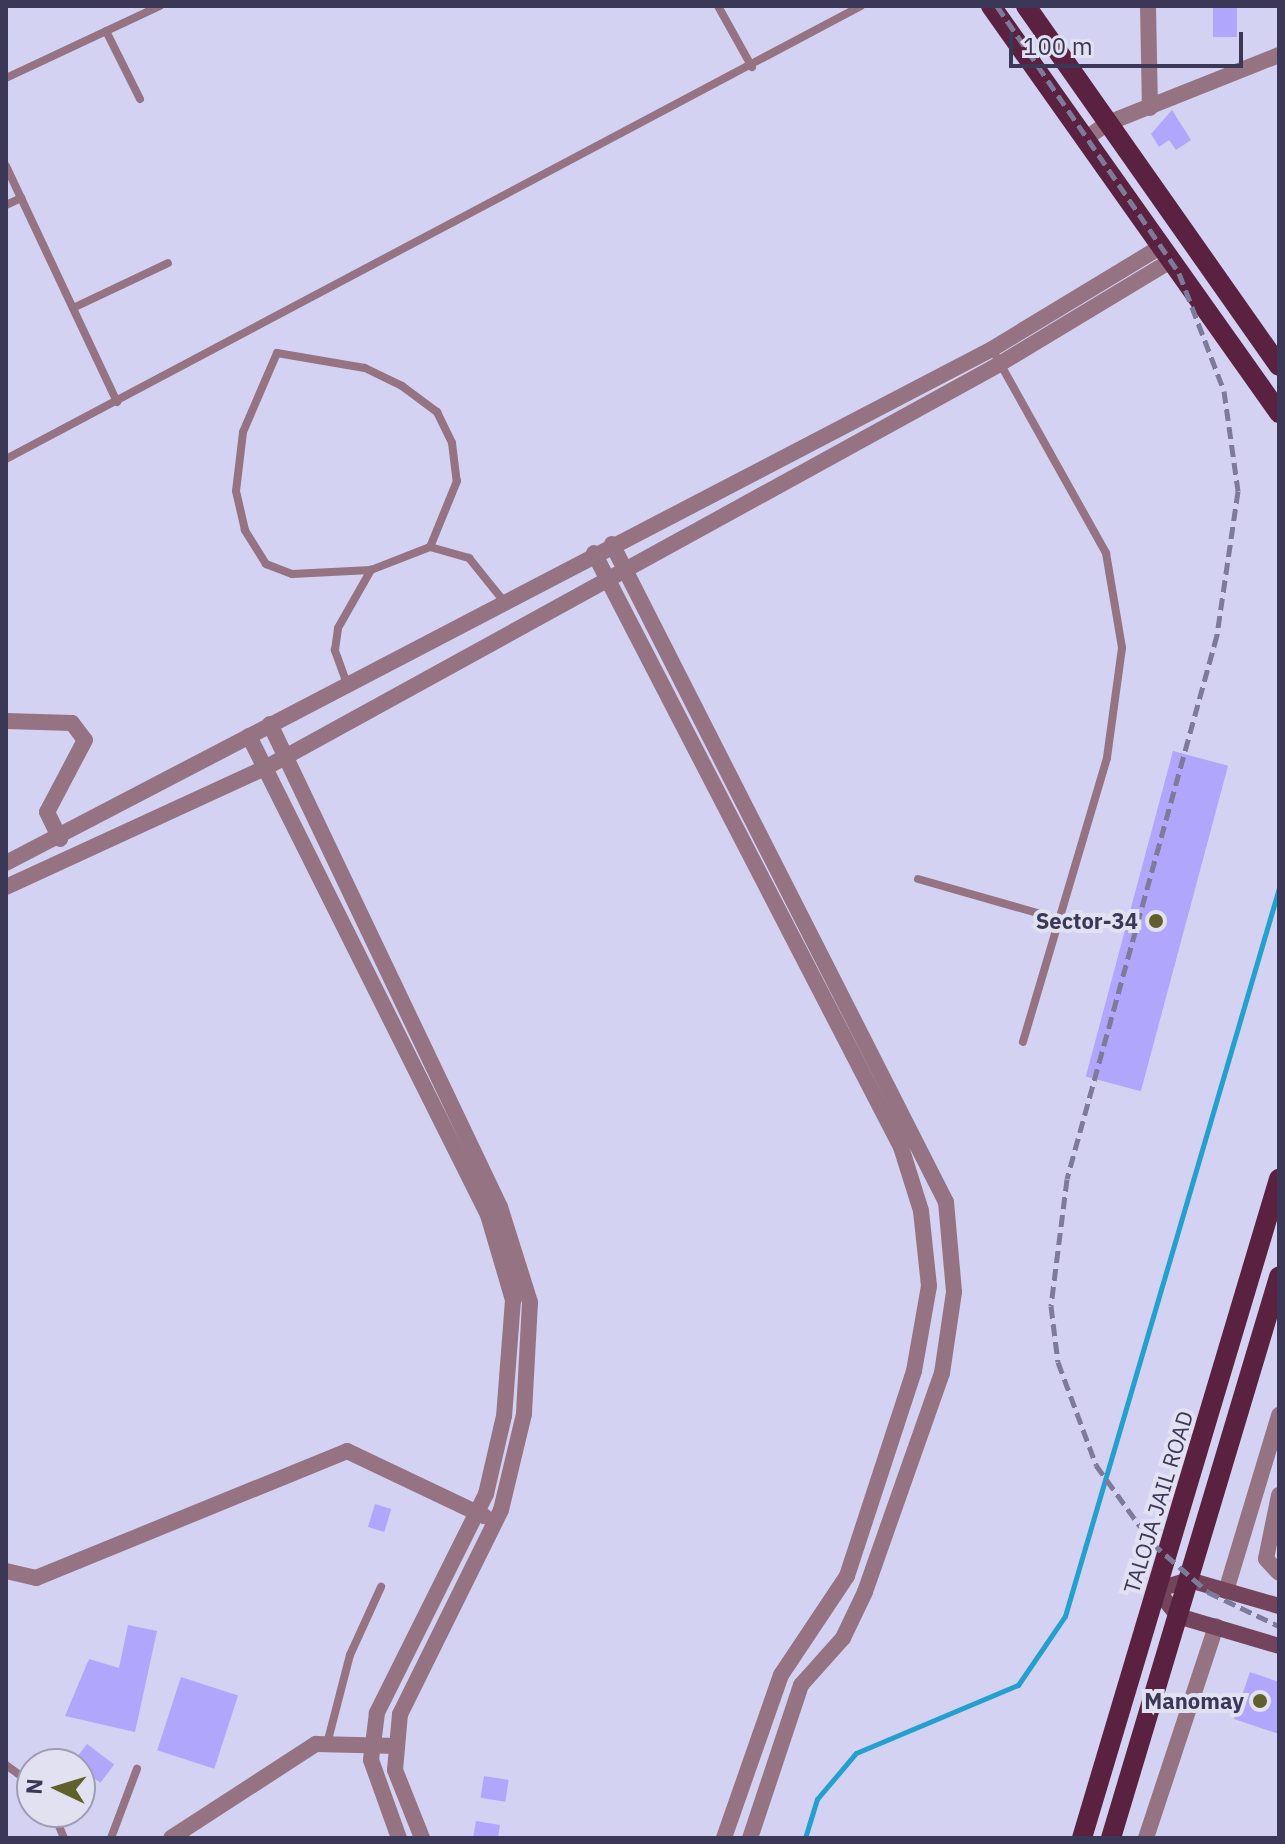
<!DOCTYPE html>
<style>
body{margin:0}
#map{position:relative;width:1285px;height:1844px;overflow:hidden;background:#d4d2f2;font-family:"IBM Plex Sans",sans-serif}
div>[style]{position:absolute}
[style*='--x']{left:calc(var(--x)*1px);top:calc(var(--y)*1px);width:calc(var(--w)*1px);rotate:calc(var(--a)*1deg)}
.stream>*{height:5px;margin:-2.5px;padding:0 2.5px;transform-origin:2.5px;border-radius:2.5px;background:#23a0cd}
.building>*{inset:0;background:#b0a6fb;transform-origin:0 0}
.service>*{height:8px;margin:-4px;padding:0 4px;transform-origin:4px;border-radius:4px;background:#967383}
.minor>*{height:16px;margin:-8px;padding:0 8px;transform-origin:8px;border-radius:8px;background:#967383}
.tertiary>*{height:16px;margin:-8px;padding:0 8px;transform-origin:8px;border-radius:8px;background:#967383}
.secondary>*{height:16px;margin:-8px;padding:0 8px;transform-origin:8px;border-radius:8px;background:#74445c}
.primary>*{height:20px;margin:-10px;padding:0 10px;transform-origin:10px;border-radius:10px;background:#5a2141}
.rail>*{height:5px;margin-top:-2.5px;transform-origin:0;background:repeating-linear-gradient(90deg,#7d7a9a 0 12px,transparent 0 18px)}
.dots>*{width:22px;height:22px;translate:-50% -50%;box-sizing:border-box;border:4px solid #e2e1f1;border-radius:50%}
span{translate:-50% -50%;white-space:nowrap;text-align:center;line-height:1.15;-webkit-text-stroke:8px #e2e1f1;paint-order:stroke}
.poi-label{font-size:22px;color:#3b3757;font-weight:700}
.right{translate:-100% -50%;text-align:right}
.street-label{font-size:22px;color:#3b3757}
.frame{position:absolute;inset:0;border:8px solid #3b3757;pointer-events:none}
.north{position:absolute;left:16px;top:1748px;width:80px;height:80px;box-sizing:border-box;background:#e2e1f1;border:2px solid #9f9db3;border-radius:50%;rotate:274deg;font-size:22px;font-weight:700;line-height:32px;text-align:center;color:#3b3757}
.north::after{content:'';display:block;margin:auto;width:28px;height:36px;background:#60602d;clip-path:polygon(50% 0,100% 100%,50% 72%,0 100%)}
.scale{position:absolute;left:1009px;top:32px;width:234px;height:36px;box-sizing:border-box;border:4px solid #3b3757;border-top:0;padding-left:10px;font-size:24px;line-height:28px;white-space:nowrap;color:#3b3757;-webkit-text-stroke:6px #e2e1f1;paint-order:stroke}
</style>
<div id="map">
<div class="stream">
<i style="--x:805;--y:1838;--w:41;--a:-72.9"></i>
<i style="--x:817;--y:1799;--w:60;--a:-49.7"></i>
<i style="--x:856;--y:1753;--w:176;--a:-22.8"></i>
<i style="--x:1018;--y:1685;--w:83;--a:-55.7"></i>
<i style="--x:1065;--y:1616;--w:759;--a:-73.62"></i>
</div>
<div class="building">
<i style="left:1213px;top:6px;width:24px;height:31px"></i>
<i style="clip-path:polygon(1172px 110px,1191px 140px,1176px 150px,1169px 140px,1159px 147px,1151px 134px)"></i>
<i style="left:1173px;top:751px;width:57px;height:337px;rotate:15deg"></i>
<i style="left:375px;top:1504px;width:17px;height:24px;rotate:17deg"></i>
<i style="clip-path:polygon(128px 1625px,157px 1631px,135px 1732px,65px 1716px,89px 1659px,119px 1668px)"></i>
<i style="clip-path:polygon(1250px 1672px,1279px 1682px,1279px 1734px,1234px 1719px)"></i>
<i style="left:181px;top:1677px;width:60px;height:77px;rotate:18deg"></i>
<i style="left:87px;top:1744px;width:34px;height:23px;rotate:37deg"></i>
<i style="left:484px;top:1776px;width:25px;height:22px;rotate:9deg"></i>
<i style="clip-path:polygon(476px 1821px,500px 1825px,498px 1838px,473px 1838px)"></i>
</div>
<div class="service">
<i style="--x:718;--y:6;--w:70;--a:60.9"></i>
<i style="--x:106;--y:31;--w:76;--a:63.4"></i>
<i style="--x:6;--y:78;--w:170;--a:-25.1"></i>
<i style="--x:6;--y:166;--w:261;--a:64.8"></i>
<i style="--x:6;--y:205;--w:17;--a:-25"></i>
<i style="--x:73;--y:308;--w:105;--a:-25.3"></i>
<i style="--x:992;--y:349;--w:234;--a:60.8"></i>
<i style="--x:1106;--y:553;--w:96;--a:80.4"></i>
<i style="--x:1122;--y:648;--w:111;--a:97.8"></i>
<i style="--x:1107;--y:758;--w:296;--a:106.5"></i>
<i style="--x:6;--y:459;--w:968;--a:-27.92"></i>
<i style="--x:430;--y:547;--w:41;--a:15.8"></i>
<i style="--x:469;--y:558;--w:53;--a:51.2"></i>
<i style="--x:346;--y:681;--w:33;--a:-110"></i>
<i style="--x:335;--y:650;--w:22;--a:-82"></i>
<i style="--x:338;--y:628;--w:67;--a:-60.4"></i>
<i style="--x:371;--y:570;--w:79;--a:177.1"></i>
<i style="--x:292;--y:574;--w:28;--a:-159"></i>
<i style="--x:266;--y:564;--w:40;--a:-122"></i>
<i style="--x:245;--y:530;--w:40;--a:-103"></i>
<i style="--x:236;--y:491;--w:59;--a:-83.2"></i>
<i style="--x:243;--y:432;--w:86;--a:-66.7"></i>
<i style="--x:277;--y:353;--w:89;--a:9.7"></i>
<i style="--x:365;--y:368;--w:41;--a:25.9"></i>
<i style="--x:402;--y:386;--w:44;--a:36.6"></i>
<i style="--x:437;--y:412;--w:34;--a:64"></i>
<i style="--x:452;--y:443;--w:38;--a:83"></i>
<i style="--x:457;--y:481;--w:71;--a:112.2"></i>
<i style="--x:430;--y:547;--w:63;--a:158.7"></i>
<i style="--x:918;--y:879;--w:146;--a:15.9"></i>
<i style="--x:328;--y:1740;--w:88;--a:-75.5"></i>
<i style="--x:350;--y:1655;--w:75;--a:-65.5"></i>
<i style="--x:6;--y:1765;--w:32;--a:36"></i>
<i style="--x:53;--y:1812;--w:28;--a:67"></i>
<i style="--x:111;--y:1838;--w:74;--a:-69.4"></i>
</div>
<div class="minor">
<i style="--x:1148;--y:6;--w:102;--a:88.9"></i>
<i style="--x:1085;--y:139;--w:28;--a:-35"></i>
<i style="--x:1108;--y:123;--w:184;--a:-21.7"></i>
<i style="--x:6;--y:721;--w:66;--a:1.7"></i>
<i style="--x:72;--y:723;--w:21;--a:53"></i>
<i style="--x:85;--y:740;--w:81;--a:117.8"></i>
<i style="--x:47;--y:812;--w:30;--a:64"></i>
<i style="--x:1279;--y:1495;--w:65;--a:101.5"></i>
<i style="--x:1266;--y:1559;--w:19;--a:47"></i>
<i style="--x:171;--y:1838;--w:173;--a:-33"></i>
<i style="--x:316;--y:1744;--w:81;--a:1.4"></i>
<i style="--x:1146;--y:1838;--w:223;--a:-71.7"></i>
</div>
<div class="tertiary">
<i style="--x:612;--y:544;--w:738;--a:63.09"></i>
<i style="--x:946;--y:1202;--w:90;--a:84.9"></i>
<i style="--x:954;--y:1292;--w:82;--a:98.4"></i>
<i style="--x:942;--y:1373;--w:232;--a:109.4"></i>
<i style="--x:865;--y:1592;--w:51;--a:115.6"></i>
<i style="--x:843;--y:1638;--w:63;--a:131.8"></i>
<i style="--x:801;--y:1685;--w:161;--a:108.4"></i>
<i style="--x:594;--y:553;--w:669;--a:62.67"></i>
<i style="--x:901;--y:1147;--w:67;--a:72.6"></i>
<i style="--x:921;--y:1211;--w:75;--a:83.9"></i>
<i style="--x:929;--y:1286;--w:86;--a:100"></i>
<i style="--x:914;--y:1371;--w:216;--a:108.1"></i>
<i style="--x:847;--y:1576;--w:119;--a:123.7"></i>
<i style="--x:781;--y:1675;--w:173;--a:109.3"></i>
<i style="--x:270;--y:724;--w:535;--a:64.54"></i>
<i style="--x:500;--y:1207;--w:100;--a:72.5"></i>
<i style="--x:530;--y:1302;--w:112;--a:93.1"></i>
<i style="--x:524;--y:1414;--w:99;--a:103.5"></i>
<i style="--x:501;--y:1510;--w:228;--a:116.3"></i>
<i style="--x:400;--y:1714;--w:56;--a:95.1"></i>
<i style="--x:395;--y:1770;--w:73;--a:68.3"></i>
<i style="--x:249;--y:736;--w:535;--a:63.48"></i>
<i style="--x:488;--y:1215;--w:89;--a:73.6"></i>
<i style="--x:513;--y:1300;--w:116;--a:94.4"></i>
<i style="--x:504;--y:1416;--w:80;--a:103"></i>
<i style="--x:486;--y:1494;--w:245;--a:116.5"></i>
<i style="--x:377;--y:1713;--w:47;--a:97.3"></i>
<i style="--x:371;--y:1760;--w:83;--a:70.3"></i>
<i style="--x:6;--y:863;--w:1112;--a:-27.53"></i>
<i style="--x:992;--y:349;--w:199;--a:-31.2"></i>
<i style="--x:6;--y:887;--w:285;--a:-24.7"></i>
<i style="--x:265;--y:768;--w:836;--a:-28.8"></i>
<i style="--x:998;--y:365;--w:203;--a:-31.1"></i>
<i style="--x:6;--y:1571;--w:31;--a:13"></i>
<i style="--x:36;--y:1578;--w:336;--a:-22.2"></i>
<i style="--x:347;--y:1451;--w:152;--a:25.4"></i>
<i style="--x:1226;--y:1591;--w:184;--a:-73.2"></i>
</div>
<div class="secondary">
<i style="--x:1279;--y:1606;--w:94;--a:-163.9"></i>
<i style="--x:1189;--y:1580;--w:34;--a:163"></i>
<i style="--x:1157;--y:1590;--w:33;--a:51"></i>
<i style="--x:1178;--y:1616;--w:105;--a:16.5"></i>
</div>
<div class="primary">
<i style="--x:991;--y:6;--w:499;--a:54.7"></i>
<i style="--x:1026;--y:6;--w:440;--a:54.9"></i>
<i style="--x:1082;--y:1838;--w:688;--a:-73.36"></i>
<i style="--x:1111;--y:1838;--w:586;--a:-73.33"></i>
</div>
<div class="rail">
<i style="--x:997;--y:6;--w:323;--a:55.7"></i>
<i style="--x:1179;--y:273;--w:126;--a:69.1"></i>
<i style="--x:1224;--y:391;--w:101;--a:82"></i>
<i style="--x:1238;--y:491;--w:146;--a:98.3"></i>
<i style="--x:1217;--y:635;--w:564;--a:105.42"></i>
<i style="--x:1067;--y:1179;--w:128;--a:97.2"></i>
<i style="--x:1051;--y:1306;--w:56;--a:82.9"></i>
<i style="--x:1058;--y:1362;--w:110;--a:69.7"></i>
<i style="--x:1096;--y:1465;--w:96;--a:54.3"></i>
<i style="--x:1152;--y:1543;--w:74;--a:41.2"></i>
<i style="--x:1208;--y:1592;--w:79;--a:25.6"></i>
</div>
<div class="dots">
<i style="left:1156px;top:921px;background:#60602d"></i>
<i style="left:1260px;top:1701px;background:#60602d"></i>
</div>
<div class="poi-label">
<span class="right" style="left:1138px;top:921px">Sector-34</span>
<span class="right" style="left:1244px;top:1701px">Manomay</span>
</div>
<div class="street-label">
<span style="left:1158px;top:1502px;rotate:-73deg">TALOJA JAIL ROAD</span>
</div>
<div class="frame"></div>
<div class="north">N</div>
<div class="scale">100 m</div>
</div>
